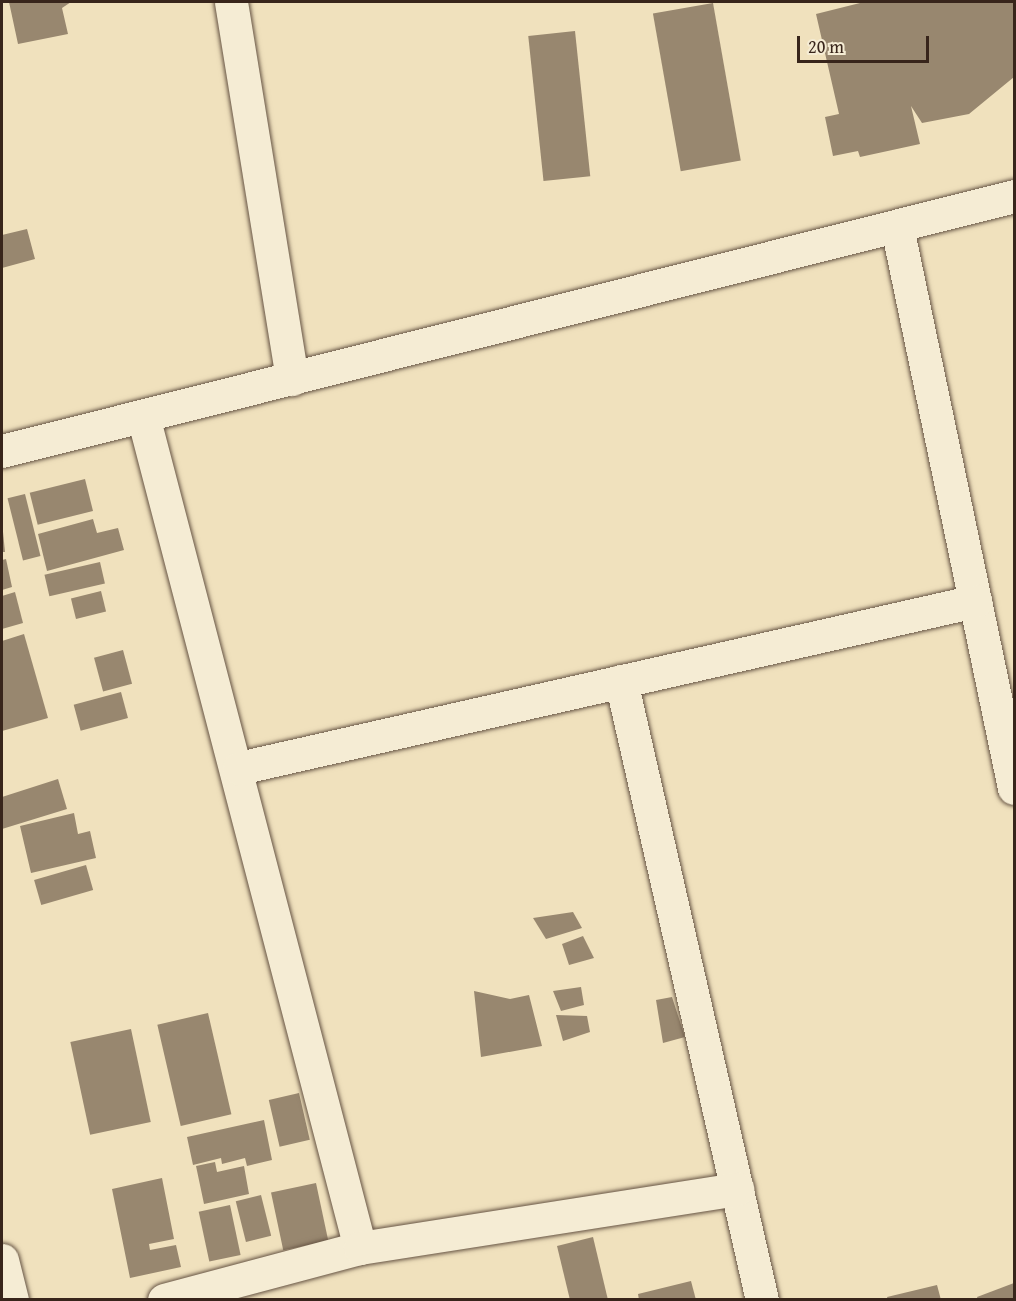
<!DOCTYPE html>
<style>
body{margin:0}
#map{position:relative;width:1016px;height:1301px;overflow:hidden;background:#f0e1bd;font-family:"Gentium Book Plus",serif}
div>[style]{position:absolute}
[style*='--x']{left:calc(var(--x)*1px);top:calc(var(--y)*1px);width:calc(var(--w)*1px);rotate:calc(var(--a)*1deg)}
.building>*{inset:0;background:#98876f;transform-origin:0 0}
.roads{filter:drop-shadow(0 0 2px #665444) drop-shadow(0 0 2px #665444)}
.minor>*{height:33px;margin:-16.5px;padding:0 16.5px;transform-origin:16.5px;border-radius:16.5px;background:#f5ecd4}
span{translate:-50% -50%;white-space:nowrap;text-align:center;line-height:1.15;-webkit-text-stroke:4.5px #f5ecd4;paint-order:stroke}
.frame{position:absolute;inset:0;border:3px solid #38251b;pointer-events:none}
.scale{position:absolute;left:797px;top:36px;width:132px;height:27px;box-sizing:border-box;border:3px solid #38251b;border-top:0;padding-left:8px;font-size:18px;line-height:21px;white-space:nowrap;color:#38251b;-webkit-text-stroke:4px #f5ecd4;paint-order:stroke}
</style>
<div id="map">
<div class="building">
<i style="clip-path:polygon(9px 2px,71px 2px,62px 8px,68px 34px,18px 44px)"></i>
<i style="clip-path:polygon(864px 2px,1014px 2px,1014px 77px,969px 114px,922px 123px,911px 106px,920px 144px,860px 157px,858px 151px,833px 156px,825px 117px,839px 114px,816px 14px)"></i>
<i style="left:713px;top:3px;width:160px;height:61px;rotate:80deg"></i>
<i style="left:575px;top:31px;width:146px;height:47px;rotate:84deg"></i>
<i style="clip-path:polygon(27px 229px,35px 259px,2px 268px,2px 235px)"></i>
<i style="left:85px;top:479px;width:33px;height:57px;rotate:76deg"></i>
<i style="left:25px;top:494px;width:64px;height:18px;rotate:76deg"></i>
<i style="clip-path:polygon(93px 519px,97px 533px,118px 528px,124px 550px,47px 571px,38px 534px)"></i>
<i style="clip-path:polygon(2px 532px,3px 532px,5px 552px,2px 552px)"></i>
<i style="clip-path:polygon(6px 559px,12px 587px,2px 590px,2px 560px)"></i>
<i style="left:100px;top:562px;width:22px;height:57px;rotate:77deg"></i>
<i style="left:101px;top:591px;width:21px;height:31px;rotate:76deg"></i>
<i style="clip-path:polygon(15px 592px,23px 623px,2px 629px,2px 596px)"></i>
<i style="clip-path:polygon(24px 634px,48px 718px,2px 731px,2px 641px)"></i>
<i style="left:123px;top:650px;width:35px;height:30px;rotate:75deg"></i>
<i style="left:121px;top:692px;width:27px;height:49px;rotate:75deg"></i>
<i style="clip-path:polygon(58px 779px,67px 809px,2px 829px,2px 797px)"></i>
<i style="clip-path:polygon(74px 813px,78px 834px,90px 831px,96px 858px,31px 873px,20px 826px)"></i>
<i style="left:86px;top:865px;width:26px;height:54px;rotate:74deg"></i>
<i style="clip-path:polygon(573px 912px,582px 928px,546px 939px,533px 918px)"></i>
<i style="clip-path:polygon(583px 936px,594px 958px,569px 965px,562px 944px)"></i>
<i style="clip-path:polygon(581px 987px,584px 1005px,561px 1011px,553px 991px)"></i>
<i style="clip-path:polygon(474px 991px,510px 999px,529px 995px,542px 1046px,481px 1057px)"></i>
<i style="clip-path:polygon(672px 997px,685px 1037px,663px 1043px,656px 1000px)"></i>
<i style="left:208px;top:1013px;width:104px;height:52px;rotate:77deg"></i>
<i style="clip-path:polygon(556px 1015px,587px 1016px,590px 1032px,563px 1041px)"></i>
<i style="left:131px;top:1029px;width:95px;height:62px;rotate:78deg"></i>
<i style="left:299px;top:1093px;width:48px;height:31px;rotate:77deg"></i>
<i style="clip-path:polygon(264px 1120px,272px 1160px,247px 1166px,245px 1158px,222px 1164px,221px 1158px,193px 1165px,187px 1137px)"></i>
<i style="clip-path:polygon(215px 1162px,217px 1172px,244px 1166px,249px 1194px,204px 1204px,196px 1166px)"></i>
<i style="clip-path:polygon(162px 1178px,174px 1239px,149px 1244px,150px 1250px,176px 1245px,181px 1267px,130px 1278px,112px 1189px)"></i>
<i style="left:316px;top:1183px;width:59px;height:46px;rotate:78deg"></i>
<i style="left:261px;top:1195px;width:42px;height:26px;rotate:76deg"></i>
<i style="left:230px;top:1205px;width:51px;height:32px;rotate:78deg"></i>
<i style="clip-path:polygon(593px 1237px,608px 1300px,570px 1300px,557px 1246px)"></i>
<i style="clip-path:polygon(691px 1281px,696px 1300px,639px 1300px,638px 1294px)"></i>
<i style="clip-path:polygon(1014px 1283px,1014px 1300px,978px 1300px,977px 1297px)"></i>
<i style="clip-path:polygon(937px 1285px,941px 1300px,888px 1300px,887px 1297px)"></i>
</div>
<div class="roads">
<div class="minor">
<i style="--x:231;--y:2;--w:382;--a:80.8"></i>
<i style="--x:897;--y:227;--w:573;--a:78.22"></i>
<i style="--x:143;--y:416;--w:860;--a:75.38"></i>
<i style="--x:2;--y:451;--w:1044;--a:-14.14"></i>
<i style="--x:621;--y:681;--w:635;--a:77.17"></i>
<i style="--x:239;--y:768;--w:755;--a:-12.78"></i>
<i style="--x:2;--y:1260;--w:41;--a:76"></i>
<i style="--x:164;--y:1300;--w:203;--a:-14.9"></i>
<i style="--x:360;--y:1248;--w:382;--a:-8.9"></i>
</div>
</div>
<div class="frame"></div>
<div class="scale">20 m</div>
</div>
